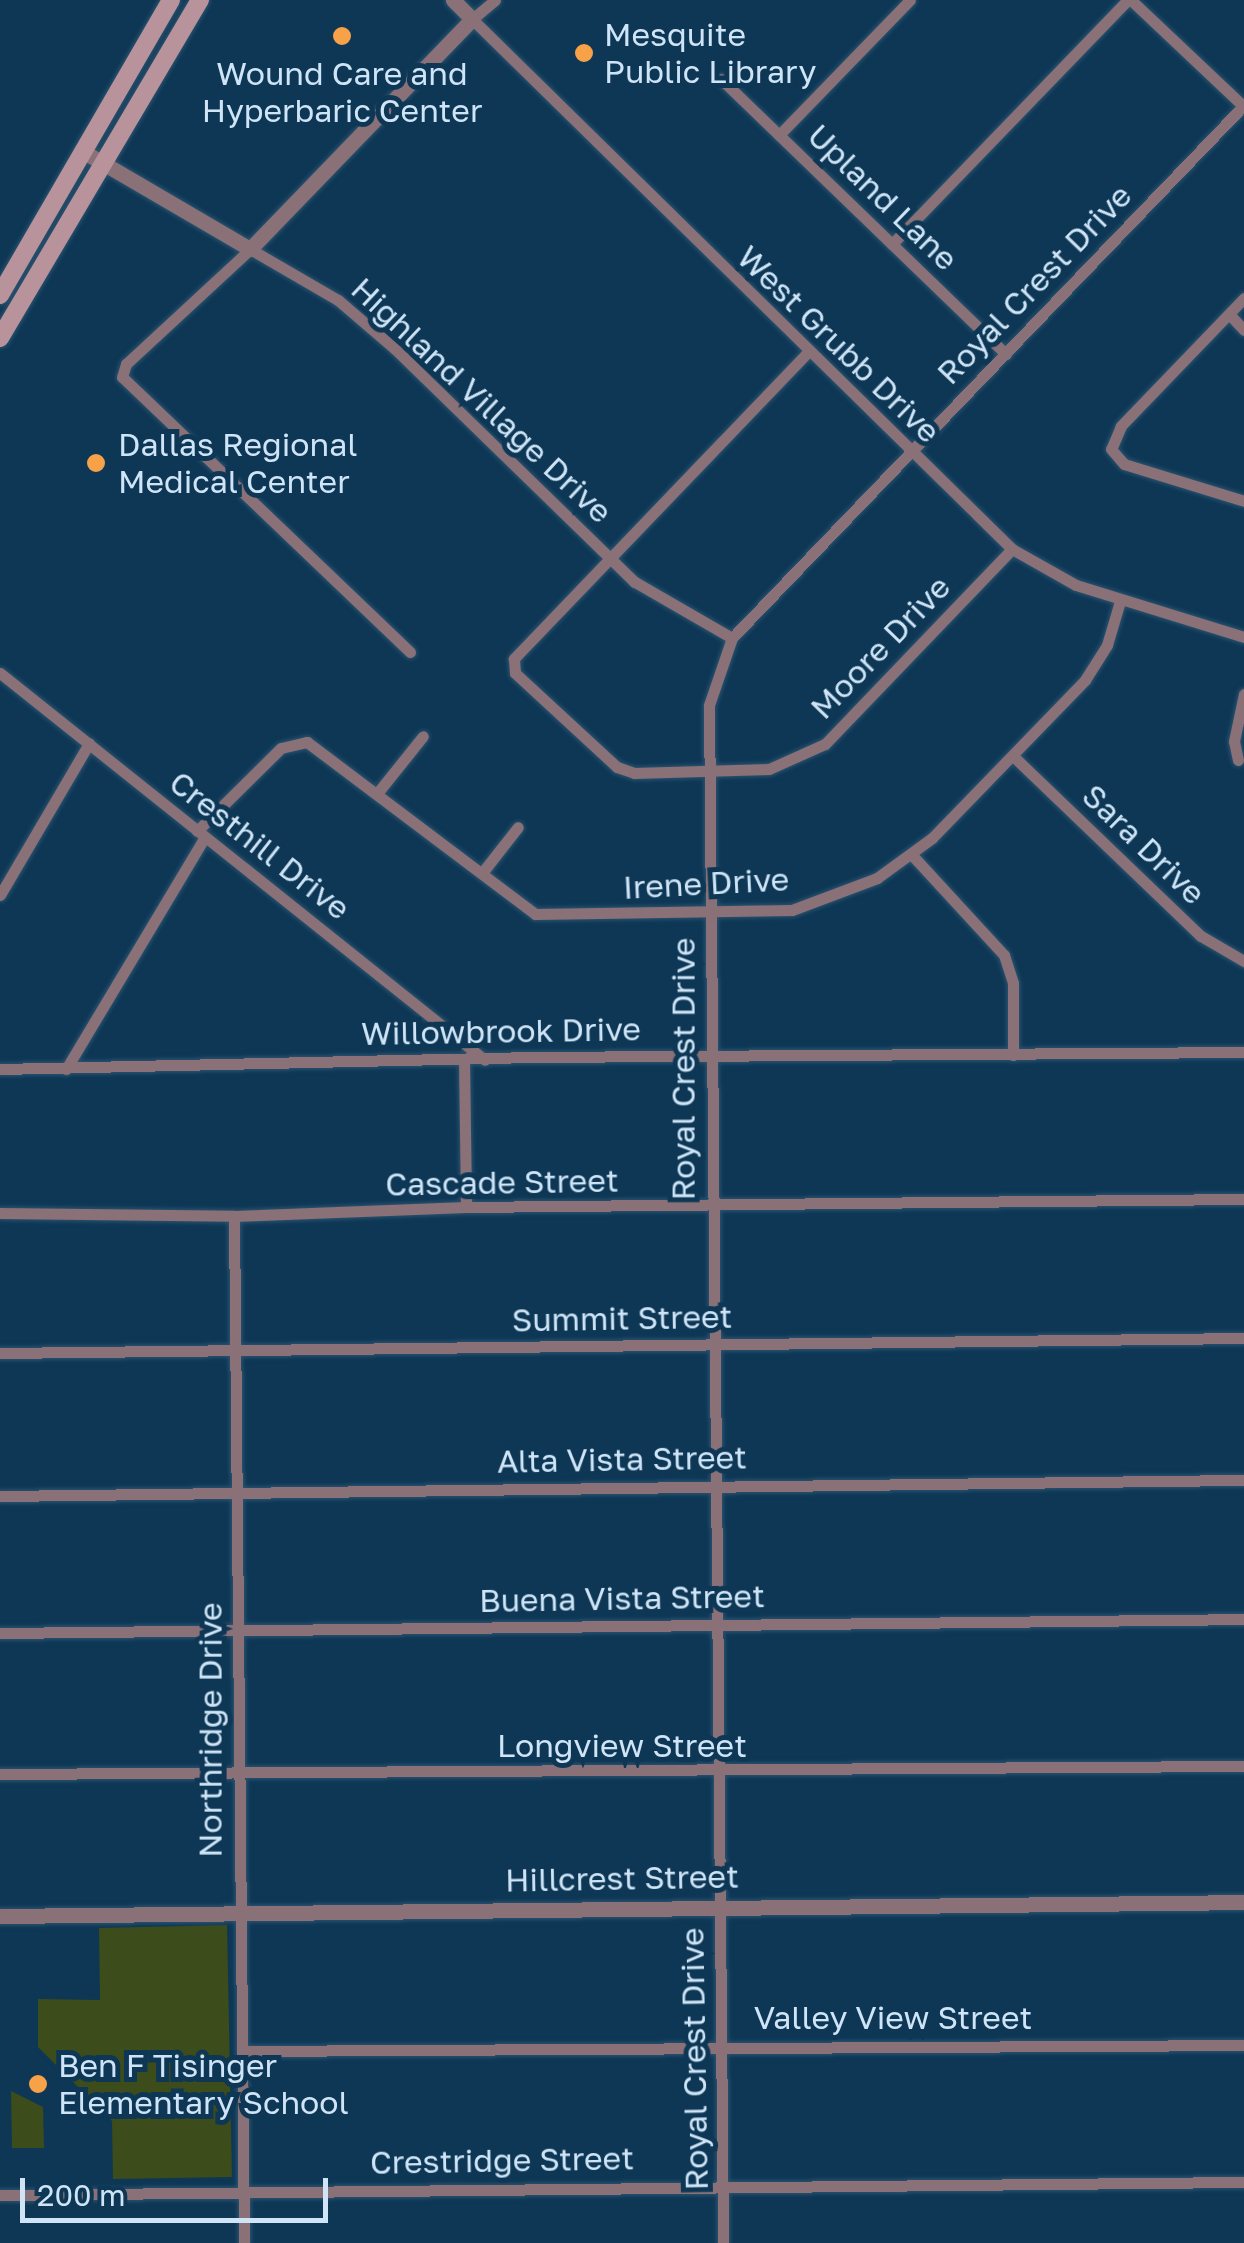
<!DOCTYPE html>
<style>
body{margin:0}
#map{position:relative;width:1244px;height:2243px;overflow:hidden;background:#0d3755;font-family:"Golos Text",sans-serif}
div>[style]{position:absolute}
[style*='--x']{left:calc(var(--x)*1px);top:calc(var(--y)*1px);width:calc(var(--w)*1px);rotate:calc(var(--a)*1deg)}
.green>*{inset:0;background:#3d4c1b}
.roads{filter:drop-shadow(0 0 2px #2c536f) drop-shadow(0 0 2px #2c536f)}
.minor>*{height:11px;margin:-5.5px;padding:0 5.5px;transform-origin:5.5px;border-radius:5.5px;background:#897177}
.tertiary>*{height:15px;margin:-7.5px;padding:0 7.5px;transform-origin:7.5px;border-radius:7.5px;background:#897177}
.secondary>*{height:18px;margin:-9px;padding:0 9px;transform-origin:9px;border-radius:9px;background:#b9939c}
.dots>*{width:28px;height:28px;translate:-50% -50%;box-sizing:border-box;border:5px solid #0d3755;border-radius:50%}
span{translate:-50% -50%;white-space:nowrap;text-align:center;line-height:1.15;-webkit-text-stroke:10px #0d3755;paint-order:stroke}
.poi-label{font-size:32px;color:#cfe5f7}
.left{translate:0 -50%;text-align:left}
.street-label{font-size:32px;color:#cfe5f7}
.scale{position:absolute;left:20px;top:2178px;width:308px;height:45px;box-sizing:border-box;border:5px solid #cfe5f7;border-top:0;padding-left:12px;font-size:30px;line-height:35px;white-space:nowrap;color:#cfe5f7;-webkit-text-stroke:8px #0d3755;paint-order:stroke}
</style>
<div id="map">
<div class="green">
<i style="clip-path:polygon(227px 1925px,232px 2177px,113px 2179px,112px 2121px,38px 2047px,38px 1999px,100px 2000px,99px 1928px)"></i>
<i style="clip-path:polygon(11px 2091px,43px 2107px,44px 2148px,12px 2148px)"></i>
</div>
<div class="roads">
<div class="minor">
<i style="--x:495;--y:0;--w:30;--a:140"></i>
<i style="--x:472;--y:19;--w:757;--a:44.46"></i>
<i style="--x:1012;--y:549;--w:73;--a:29.4"></i>
<i style="--x:1076;--y:585;--w:176;--a:17.2"></i>
<i style="--x:1131;--y:0;--w:154;--a:43.4"></i>
<i style="--x:721;--y:79;--w:396;--a:44"></i>
<i style="--x:779;--y:135;--w:188;--a:-45.9"></i>
<i style="--x:892;--y:244;--w:339;--a:-46"></i>
<i style="--x:1244;--y:298;--w:178;--a:133.9"></i>
<i style="--x:1121;--y:426;--w:25;--a:113"></i>
<i style="--x:1111;--y:449;--w:20;--a:49"></i>
<i style="--x:1124;--y:464;--w:126;--a:17.1"></i>
<i style="--x:1229;--y:314;--w:22;--a:47"></i>
<i style="--x:807;--y:353;--w:424;--a:133.8"></i>
<i style="--x:514;--y:659;--w:14;--a:86"></i>
<i style="--x:515;--y:673;--w:139;--a:42.7"></i>
<i style="--x:617;--y:767;--w:18;--a:19"></i>
<i style="--x:634;--y:773;--w:135;--a:-1.7"></i>
<i style="--x:769;--y:769;--w:61;--a:-24.1"></i>
<i style="--x:825;--y:744;--w:270;--a:-46.2"></i>
<i style="--x:410;--y:652;--w:398;--a:-136.3"></i>
<i style="--x:122;--y:377;--w:14;--a:-73"></i>
<i style="--x:126;--y:364;--w:169;--a:-42.8"></i>
<i style="--x:250;--y:249;--w:102;--a:30.1"></i>
<i style="--x:338;--y:300;--w:75;--a:40.7"></i>
<i style="--x:395;--y:349;--w:334;--a:44.2"></i>
<i style="--x:635;--y:582;--w:112;--a:30"></i>
<i style="--x:0;--y:673;--w:620;--a:38.59"></i>
<i style="--x:1013;--y:756;--w:260;--a:43.8"></i>
<i style="--x:1201;--y:936;--w:50;--a:30.2"></i>
<i style="--x:1238;--y:760;--w:19;--a:-102"></i>
<i style="--x:1234;--y:741;--w:48;--a:-78"></i>
<i style="--x:379;--y:791;--w:70;--a:-51.3"></i>
<i style="--x:197;--y:831;--w:118;--a:-44.7"></i>
<i style="--x:281;--y:748;--w:27;--a:-13"></i>
<i style="--x:307;--y:742;--w:286;--a:37"></i>
<i style="--x:535;--y:914;--w:257;--a:-0.9"></i>
<i style="--x:792;--y:910;--w:91;--a:-20.6"></i>
<i style="--x:877;--y:878;--w:68;--a:-36"></i>
<i style="--x:932;--y:838;--w:220;--a:-45.9"></i>
<i style="--x:1085;--y:680;--w:41;--a:-57.8"></i>
<i style="--x:1107;--y:645;--w:46;--a:-73.5"></i>
<i style="--x:912;--y:855;--w:136;--a:47.4"></i>
<i style="--x:1004;--y:955;--w:29;--a:72"></i>
<i style="--x:1013;--y:983;--w:72;--a:90"></i>
<i style="--x:482;--y:873;--w:58;--a:-52"></i>
<i style="--x:0;--y:895;--w:176;--a:-59.6"></i>
<i style="--x:464;--y:1059;--w:148;--a:89.2"></i>
<i style="--x:0;--y:1069;--w:534;--a:-1.29"></i>
<i style="--x:534;--y:1057;--w:710;--a:-0.4"></i>
<i style="--x:66;--y:1069;--w:269;--a:-59.1"></i>
<i style="--x:0;--y:1213;--w:234;--a:0.7"></i>
<i style="--x:234;--y:1216;--w:232;--a:-2.2"></i>
<i style="--x:466;--y:1207;--w:778;--a:-0.59"></i>
<i style="--x:234;--y:1216;--w:1027;--a:89.44"></i>
<i style="--x:0;--y:1353;--w:1244;--a:-0.69"></i>
<i style="--x:0;--y:1496;--w:1244;--a:-0.74"></i>
<i style="--x:0;--y:1633;--w:1244;--a:-0.64"></i>
<i style="--x:0;--y:1774;--w:1244;--a:-0.37"></i>
<i style="--x:242;--y:2051;--w:1002;--a:-0.34"></i>
<i style="--x:0;--y:2195;--w:1244;--a:-0.6"></i>
<i style="--x:723;--y:2243;--w:1538;--a:-90.52"></i>
<i style="--x:709;--y:705;--w:71;--a:-71.1"></i>
<i style="--x:732;--y:638;--w:739;--a:-46.15"></i>
</div>
<div class="tertiary">
<i style="--x:84;--y:152;--w:192;--a:30.3"></i>
<i style="--x:250;--y:249;--w:320;--a:-46"></i>
<i style="--x:472;--y:19;--w:27;--a:-135"></i>
<i style="--x:0;--y:1916;--w:1244;--a:-0.64"></i>
</div>
<div class="secondary">
<i style="--x:0;--y:295;--w:341;--a:-59.9"></i>
<i style="--x:0;--y:338;--w:393;--a:-59.4"></i>
</div>
</div>
<div class="dots">
<i style="left:342px;top:36px;background:#f7a149"></i>
<i style="left:584px;top:53px;background:#f7a149"></i>
<i style="left:96px;top:463px;background:#f7a149"></i>
<i style="left:38px;top:2084px;background:#f7a149"></i>
</div>
<div class="poi-label">
<span class="left" style="left:604px;top:53px">Mesquite<br>Public Library</span>
<span style="left:342px;top:92px">Wound Care and<br>Hyperbaric Center</span>
<span class="left" style="left:118px;top:463px">Dallas Regional<br>Medical Center</span>
<span class="left" style="left:58px;top:2084px">Ben F Tisinger<br>Elementary School</span>
</div>
<div class="street-label">
<span style="left:883px;top:197px;rotate:44deg">Upland Lane</span>
<span style="left:1034px;top:284px;rotate:-46deg">Royal Crest Drive</span>
<span style="left:839px;top:344px;rotate:44deg">West Grubb Drive</span>
<span style="left:482px;top:400px;rotate:43deg">Highland Village Drive</span>
<span style="left:880px;top:647px;rotate:-46deg">Moore Drive</span>
<span style="left:1144px;top:844px;rotate:44deg">Sara Drive</span>
<span style="left:260px;top:845px;rotate:38deg">Cresthill Drive</span>
<span style="left:706px;top:883px;rotate:-3deg">Irene Drive</span>
<span style="left:501px;top:1031px;rotate:-1deg">Willowbrook Drive</span>
<span style="left:683px;top:1069px;rotate:-90deg">Royal Crest Drive</span>
<span style="left:502px;top:1182px;rotate:-1deg">Cascade Street</span>
<span style="left:622px;top:1318px;rotate:-1deg">Summit Street</span>
<span style="left:622px;top:1459px;rotate:-1deg">Alta Vista Street</span>
<span style="left:622px;top:1598px;rotate:-1deg">Buena Vista Street</span>
<span style="left:210px;top:1730px;rotate:-90deg">Northridge Drive</span>
<span style="left:622px;top:1745px">Longview Street</span>
<span style="left:622px;top:1878px;rotate:-1deg">Hillcrest Street</span>
<span style="left:893px;top:2017px">Valley View Street</span>
<span style="left:694px;top:2059px;rotate:-91deg">Royal Crest Drive</span>
<span style="left:502px;top:2160px;rotate:-1deg">Crestridge Street</span>
</div>
<div class="scale">200 m</div>
</div>
